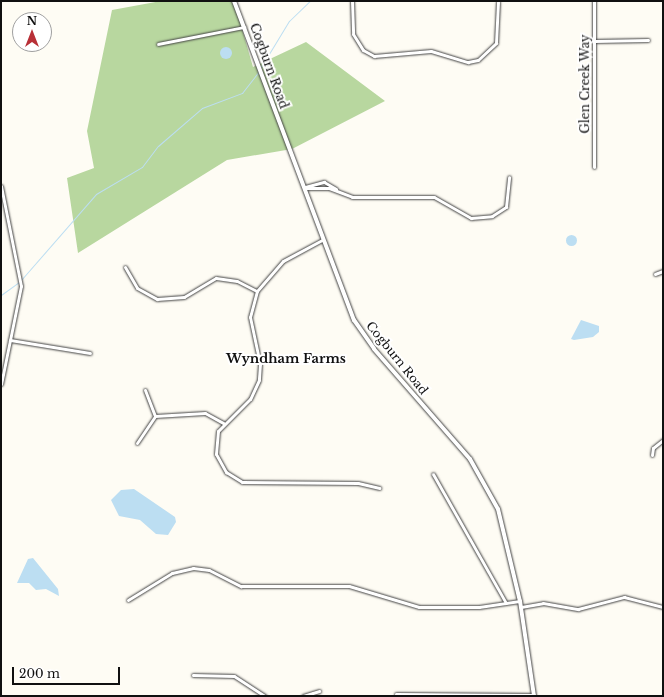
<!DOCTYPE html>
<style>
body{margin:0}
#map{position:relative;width:664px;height:697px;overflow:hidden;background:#fefcf4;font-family:"Libre Baskerville",serif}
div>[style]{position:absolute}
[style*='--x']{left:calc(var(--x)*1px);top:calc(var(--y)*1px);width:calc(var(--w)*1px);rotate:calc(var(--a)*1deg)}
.forest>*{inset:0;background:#b8d79f}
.water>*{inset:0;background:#bcdef2}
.round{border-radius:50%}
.stream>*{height:1px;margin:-0.5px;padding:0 0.5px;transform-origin:0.5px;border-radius:0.5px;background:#bcdef2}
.roads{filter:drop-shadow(0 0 1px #434343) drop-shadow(0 0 1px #434343)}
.minor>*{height:3px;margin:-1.5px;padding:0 1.5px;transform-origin:1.5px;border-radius:1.5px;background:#fff}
.tertiary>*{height:4px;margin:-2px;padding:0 2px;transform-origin:2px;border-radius:2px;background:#fff}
span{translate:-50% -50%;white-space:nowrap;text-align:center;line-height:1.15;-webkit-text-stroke:4px #fff;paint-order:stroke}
.street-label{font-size:12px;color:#101010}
.neighbourhood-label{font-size:13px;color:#101010;font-weight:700}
.frame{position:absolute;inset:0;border:2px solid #101010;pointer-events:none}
.north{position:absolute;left:12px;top:12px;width:40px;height:40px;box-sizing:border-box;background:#fff;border:1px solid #9f9f9f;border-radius:50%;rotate:0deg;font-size:11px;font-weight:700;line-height:16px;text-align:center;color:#101010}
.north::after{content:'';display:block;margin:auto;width:14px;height:18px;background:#b83037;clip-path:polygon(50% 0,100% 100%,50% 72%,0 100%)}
.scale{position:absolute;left:12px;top:667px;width:108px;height:18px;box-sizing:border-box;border:2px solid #101010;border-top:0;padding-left:5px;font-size:12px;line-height:14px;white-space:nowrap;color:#101010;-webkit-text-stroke:3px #fff;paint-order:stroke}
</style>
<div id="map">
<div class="forest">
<i style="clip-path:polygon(161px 1px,234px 1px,253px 67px,306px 42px,385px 101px,292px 149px,227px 160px,78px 253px,67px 178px,94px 168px,87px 131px,112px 10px)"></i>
</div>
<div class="water">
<i class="round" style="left:220px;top:47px;width:12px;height:12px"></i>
<i class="round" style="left:565.5px;top:234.5px;width:11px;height:11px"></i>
<i style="clip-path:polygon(581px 320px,599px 326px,599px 332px,593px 337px,574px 340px,571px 339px)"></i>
<i style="clip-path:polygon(134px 489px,175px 517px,176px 522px,168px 535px,156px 534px,140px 520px,119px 516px,111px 500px,121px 490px)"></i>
<i style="clip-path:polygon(33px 558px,58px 589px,59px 596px,46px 589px,36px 590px,29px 583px,17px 583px,28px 559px)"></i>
</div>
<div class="stream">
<i style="--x:261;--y:67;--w:54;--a:-58.7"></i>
<i style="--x:289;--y:21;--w:29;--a:-44"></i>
<i style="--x:21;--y:280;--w:114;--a:-48.9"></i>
<i style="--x:96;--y:194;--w:53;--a:-30.4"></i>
<i style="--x:142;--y:167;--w:26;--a:-53"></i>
<i style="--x:158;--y:146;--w:58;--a:-40.8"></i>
<i style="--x:202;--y:108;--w:43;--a:-20.6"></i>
<i style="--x:242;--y:93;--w:28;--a:-52"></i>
<i style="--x:1;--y:295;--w:22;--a:-36"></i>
</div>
<div class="roads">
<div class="minor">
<i style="--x:352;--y:1;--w:33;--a:88"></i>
<i style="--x:353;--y:34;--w:19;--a:58"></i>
<i style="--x:363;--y:50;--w:13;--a:29"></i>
<i style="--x:374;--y:56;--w:57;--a:-5"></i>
<i style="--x:431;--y:51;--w:39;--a:17"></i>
<i style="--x:468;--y:62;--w:10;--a:-11"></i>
<i style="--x:478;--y:60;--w:25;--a:-43"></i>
<i style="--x:496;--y:43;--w:41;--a:-87.2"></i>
<i style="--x:595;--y:41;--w:53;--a:-1.1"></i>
<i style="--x:158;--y:44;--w:88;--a:-11.2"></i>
<i style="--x:594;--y:167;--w:166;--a:-90"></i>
<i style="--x:1;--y:186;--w:102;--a:78.7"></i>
<i style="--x:21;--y:286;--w:100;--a:101.5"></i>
<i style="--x:305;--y:187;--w:20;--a:-15"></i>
<i style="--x:324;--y:182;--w:14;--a:30"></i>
<i style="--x:304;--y:188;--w:25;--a:0"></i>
<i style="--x:329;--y:188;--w:25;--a:21"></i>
<i style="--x:352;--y:197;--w:82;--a:0"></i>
<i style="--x:434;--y:197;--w:43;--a:29.6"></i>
<i style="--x:471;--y:218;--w:21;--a:-5"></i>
<i style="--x:492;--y:216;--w:17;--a:-33"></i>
<i style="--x:506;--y:207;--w:30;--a:-84"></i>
<i style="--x:322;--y:240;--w:44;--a:151.7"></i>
<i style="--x:283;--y:261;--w:40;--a:131"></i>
<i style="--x:257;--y:291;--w:27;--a:105"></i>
<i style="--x:250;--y:317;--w:48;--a:78"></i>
<i style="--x:260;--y:364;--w:16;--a:94"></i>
<i style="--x:259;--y:380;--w:21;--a:115"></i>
<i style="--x:250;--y:399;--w:45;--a:135"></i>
<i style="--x:218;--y:431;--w:23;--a:95"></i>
<i style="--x:216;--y:454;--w:21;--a:61"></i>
<i style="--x:226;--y:472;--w:19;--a:32"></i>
<i style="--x:242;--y:482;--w:116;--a:0.5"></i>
<i style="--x:358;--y:483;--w:22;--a:13"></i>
<i style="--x:125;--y:267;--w:24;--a:60"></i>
<i style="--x:137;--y:288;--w:23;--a:29"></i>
<i style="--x:157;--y:299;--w:27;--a:-4"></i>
<i style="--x:184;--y:297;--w:37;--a:-31"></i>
<i style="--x:216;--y:278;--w:21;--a:8"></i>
<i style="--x:237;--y:281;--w:22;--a:27"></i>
<i style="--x:655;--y:274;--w:9;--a:-21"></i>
<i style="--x:10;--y:340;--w:81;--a:9.2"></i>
<i style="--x:145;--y:390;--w:28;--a:69"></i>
<i style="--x:137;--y:443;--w:32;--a:-56"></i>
<i style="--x:155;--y:416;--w:50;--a:-3.4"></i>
<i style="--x:205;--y:413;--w:21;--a:29"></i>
<i style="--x:652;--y:455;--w:7;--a:-82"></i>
<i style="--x:653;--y:448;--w:13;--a:-39"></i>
<i style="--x:433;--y:474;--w:148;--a:60.5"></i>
<i style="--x:128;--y:600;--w:52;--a:-31.5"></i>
<i style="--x:172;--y:573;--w:22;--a:-13"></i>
<i style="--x:193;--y:568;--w:16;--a:7"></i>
<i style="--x:209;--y:570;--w:36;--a:27"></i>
<i style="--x:241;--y:586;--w:108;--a:0"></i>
<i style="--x:349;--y:586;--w:73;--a:16.7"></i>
<i style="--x:419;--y:607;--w:60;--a:0"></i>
<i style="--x:479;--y:607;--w:41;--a:-8.3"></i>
<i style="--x:521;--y:607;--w:22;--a:-10"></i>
<i style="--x:543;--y:603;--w:36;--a:10"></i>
<i style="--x:578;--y:609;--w:48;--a:-14.6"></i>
<i style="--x:624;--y:597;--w:40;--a:14.4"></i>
<i style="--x:193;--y:675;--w:41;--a:1.4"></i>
<i style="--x:234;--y:676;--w:37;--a:33"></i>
<i style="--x:396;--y:694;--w:138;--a:0.4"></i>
<i style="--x:303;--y:696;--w:17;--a:-17"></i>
</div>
<div class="tertiary">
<i style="--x:234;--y:1;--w:341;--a:69.4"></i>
<i style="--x:354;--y:320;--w:35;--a:55"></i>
<i style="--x:374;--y:349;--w:146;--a:48.9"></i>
<i style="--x:470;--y:459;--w:57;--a:60.8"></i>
<i style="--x:498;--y:509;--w:95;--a:76.6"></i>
<i style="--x:520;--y:601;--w:96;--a:81.6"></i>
</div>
</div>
<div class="street-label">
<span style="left:269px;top:66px;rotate:70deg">Cogburn Road</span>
<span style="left:585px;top:84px;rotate:-90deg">Glen Creek Way</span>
<span style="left:397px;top:358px;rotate:51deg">Cogburn Road</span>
</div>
<div class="neighbourhood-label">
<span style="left:286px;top:359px">Wyndham Farms</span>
</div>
<div class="frame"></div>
<div class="north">N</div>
<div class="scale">200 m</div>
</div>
